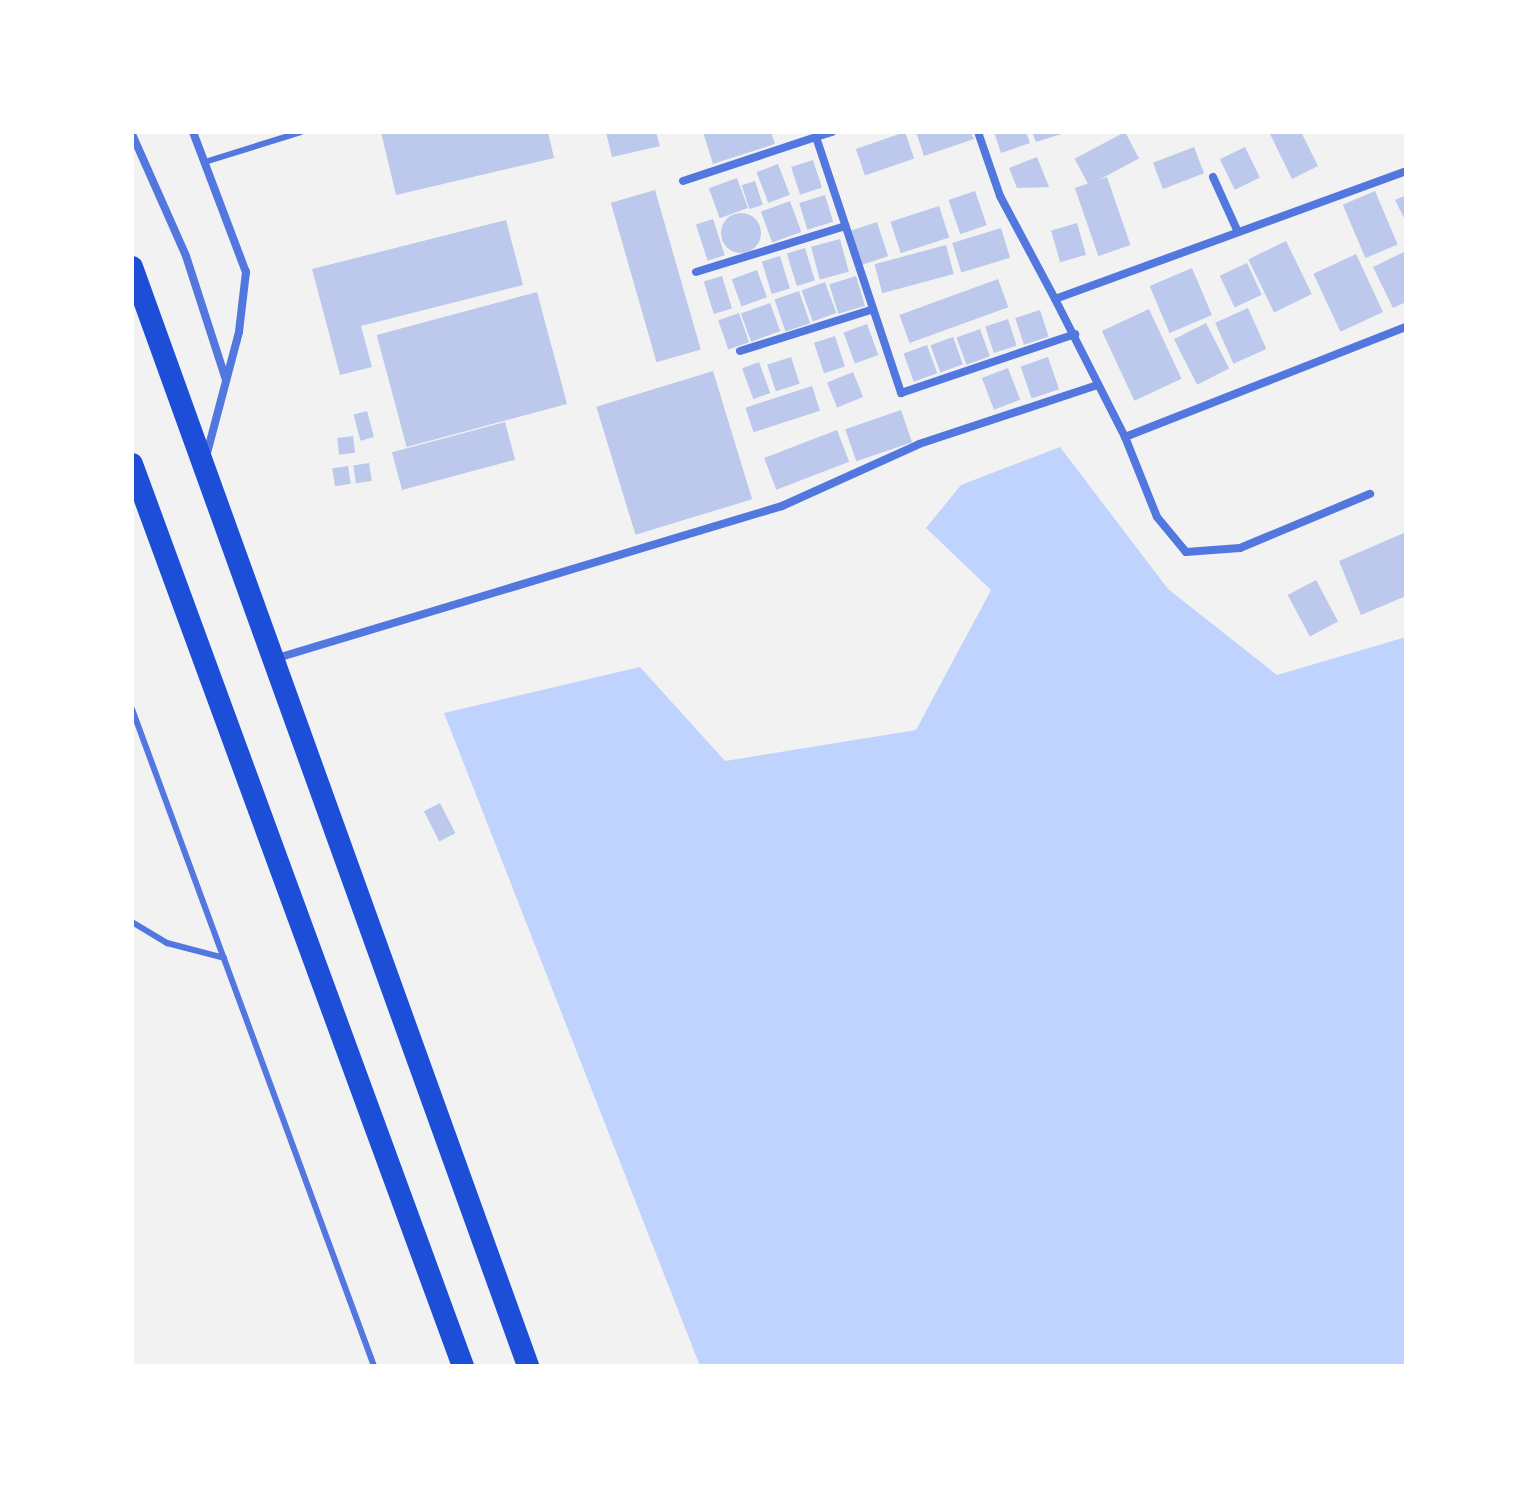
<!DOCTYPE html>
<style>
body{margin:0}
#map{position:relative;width:1538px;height:1498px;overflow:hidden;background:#f2f2f2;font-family:"Asap Condensed",sans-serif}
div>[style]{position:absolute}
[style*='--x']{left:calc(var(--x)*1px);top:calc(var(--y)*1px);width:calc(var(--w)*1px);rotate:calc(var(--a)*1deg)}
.water>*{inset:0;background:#bfd3fe}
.building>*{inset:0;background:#bdc9ec;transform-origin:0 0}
.round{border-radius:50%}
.service>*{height:6px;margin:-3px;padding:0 3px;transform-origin:3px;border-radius:3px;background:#5277de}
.minor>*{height:8px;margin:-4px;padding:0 4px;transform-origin:4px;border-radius:4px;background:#5277de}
.trunk>*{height:22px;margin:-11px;padding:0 11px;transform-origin:11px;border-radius:11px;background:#1d4ed8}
span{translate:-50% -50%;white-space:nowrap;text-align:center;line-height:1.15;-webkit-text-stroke:8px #fff;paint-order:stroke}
.frame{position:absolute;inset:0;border:134px solid #fff;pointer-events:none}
</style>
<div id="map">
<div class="water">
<i style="clip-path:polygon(1060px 447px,1168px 589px,1277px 675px,1406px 637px,1406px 1366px,700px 1366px,444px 713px,640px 667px,725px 761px,916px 730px,991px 590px,926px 528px,961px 485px)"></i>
</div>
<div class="building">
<i style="clip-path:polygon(381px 132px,548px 132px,554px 158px,396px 195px)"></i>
<i style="clip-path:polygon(606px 132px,656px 132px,660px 146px,612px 157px)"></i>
<i style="clip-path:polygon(703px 132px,771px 132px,775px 144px,713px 164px)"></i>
<i style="left:905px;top:132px;width:28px;height:52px;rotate:71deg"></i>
<i style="clip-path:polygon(916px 132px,971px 132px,974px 139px,924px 156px)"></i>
<i style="clip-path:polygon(994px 132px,1026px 132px,1030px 143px,1001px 153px)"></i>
<i style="clip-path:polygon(1032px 132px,1064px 132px,1065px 133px,1036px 142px)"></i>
<i style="left:1125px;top:132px;width:30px;height:57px;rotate:62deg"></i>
<i style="clip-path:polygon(1269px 132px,1301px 132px,1318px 166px,1292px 179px)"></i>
<i style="left:1194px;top:147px;width:28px;height:44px;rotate:69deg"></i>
<i style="left:1245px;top:147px;width:34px;height:28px;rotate:64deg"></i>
<i style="clip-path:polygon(1037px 157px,1049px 187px,1017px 188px,1009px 168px)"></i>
<i style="left:813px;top:160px;width:29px;height:23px;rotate:72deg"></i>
<i style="left:778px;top:164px;width:33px;height:23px;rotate:69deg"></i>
<i style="left:1107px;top:177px;width:72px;height:34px;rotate:71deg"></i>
<i style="left:737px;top:178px;width:32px;height:30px;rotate:70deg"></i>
<i style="left:755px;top:181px;width:25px;height:14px;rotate:72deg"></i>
<i style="left:655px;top:190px;width:166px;height:46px;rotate:74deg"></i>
<i style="left:975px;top:191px;width:36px;height:28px;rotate:71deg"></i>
<i style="left:1375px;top:191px;width:58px;height:35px;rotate:67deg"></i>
<i style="left:825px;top:195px;width:28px;height:27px;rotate:73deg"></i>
<i style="clip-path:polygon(1406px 195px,1406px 222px,1395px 200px)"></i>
<i style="left:790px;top:201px;width:33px;height:31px;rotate:70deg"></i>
<i style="left:939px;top:206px;width:33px;height:51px;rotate:72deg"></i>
<i class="round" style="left:721px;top:213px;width:40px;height:40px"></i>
<i style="left:713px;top:219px;width:38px;height:18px;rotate:72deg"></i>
<i style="clip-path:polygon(506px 220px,523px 285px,361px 326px,372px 367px,340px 375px,312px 269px)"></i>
<i style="left:877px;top:222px;width:36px;height:28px;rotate:72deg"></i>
<i style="left:1077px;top:223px;width:33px;height:27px;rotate:74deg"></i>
<i style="left:1001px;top:228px;width:31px;height:51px;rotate:73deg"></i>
<i style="left:840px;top:239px;width:34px;height:30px;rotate:75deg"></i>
<i style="left:1286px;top:241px;width:59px;height:42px;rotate:64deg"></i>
<i style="left:946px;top:245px;width:30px;height:74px;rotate:75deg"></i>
<i style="left:805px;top:248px;width:34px;height:19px;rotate:73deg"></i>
<i style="clip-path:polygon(1406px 251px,1406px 302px,1393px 308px,1373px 267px)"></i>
<i style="left:1356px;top:254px;width:64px;height:47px;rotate:65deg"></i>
<i style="left:780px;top:256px;width:34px;height:19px;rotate:73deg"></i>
<i style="left:1247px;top:263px;width:35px;height:30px;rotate:65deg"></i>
<i style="left:1192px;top:268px;width:51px;height:46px;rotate:67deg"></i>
<i style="left:757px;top:270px;width:29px;height:27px;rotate:70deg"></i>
<i style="left:722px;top:276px;width:34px;height:19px;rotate:73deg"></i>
<i style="left:856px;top:276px;width:31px;height:28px;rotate:73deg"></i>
<i style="left:998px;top:279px;width:30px;height:105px;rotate:70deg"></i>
<i style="left:825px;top:282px;width:33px;height:25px;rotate:70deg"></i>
<i style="left:799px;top:291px;width:34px;height:26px;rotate:71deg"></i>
<i style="left:537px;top:292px;width:116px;height:166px;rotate:75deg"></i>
<i style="left:770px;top:303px;width:30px;height:31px;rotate:70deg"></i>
<i style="left:1248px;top:308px;width:45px;height:36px;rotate:66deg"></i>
<i style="left:1149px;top:309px;width:77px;height:52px;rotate:65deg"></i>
<i style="left:1040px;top:310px;width:28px;height:26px;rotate:72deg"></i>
<i style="left:739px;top:313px;width:31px;height:22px;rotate:71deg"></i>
<i style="left:1008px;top:319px;width:28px;height:24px;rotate:72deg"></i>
<i style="left:1206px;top:323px;width:51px;height:36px;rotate:63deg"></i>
<i style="left:867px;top:324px;width:33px;height:25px;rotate:70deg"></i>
<i style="left:980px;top:329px;width:29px;height:25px;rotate:70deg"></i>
<i style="left:835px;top:336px;width:32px;height:22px;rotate:72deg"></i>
<i style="left:953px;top:337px;width:29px;height:24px;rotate:70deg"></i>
<i style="left:927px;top:345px;width:30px;height:25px;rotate:70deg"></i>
<i style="left:791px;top:357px;width:28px;height:25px;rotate:72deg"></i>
<i style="left:1048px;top:357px;width:34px;height:29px;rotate:71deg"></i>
<i style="left:759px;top:362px;width:33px;height:18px;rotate:70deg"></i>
<i style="left:1008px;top:368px;width:34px;height:28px;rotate:69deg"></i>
<i style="left:713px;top:371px;width:134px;height:122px;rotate:73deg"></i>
<i style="left:853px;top:372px;width:27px;height:28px;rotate:68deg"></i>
<i style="left:812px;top:386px;width:26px;height:70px;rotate:72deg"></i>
<i style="left:901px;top:410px;width:34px;height:59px;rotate:71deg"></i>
<i style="left:367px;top:411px;width:27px;height:14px;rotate:75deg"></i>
<i style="left:505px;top:422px;width:39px;height:117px;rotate:75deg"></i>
<i style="left:837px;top:430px;width:34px;height:78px;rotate:69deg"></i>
<i style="left:353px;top:436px;width:17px;height:16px;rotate:83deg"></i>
<i style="left:369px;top:463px;width:18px;height:16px;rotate:81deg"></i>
<i style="left:348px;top:466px;width:18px;height:16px;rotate:81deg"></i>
<i style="clip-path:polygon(1406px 532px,1406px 596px,1361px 615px,1339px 561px)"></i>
<i style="left:1316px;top:580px;width:47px;height:32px;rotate:62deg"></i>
<i style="left:440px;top:803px;width:34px;height:18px;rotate:63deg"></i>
</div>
<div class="service">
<i style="--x:208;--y:161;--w:97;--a:-17.3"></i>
<i style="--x:132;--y:709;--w:700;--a:69.78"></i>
<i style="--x:132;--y:922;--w:41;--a:31"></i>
<i style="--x:167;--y:943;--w:59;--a:14.7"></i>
</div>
<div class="minor">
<i style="--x:193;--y:132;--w:150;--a:69.3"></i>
<i style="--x:246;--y:272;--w:60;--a:96.7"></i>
<i style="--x:239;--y:332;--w:129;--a:104.8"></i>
<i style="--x:832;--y:132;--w:17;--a:163"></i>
<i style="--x:816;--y:137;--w:270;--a:71.6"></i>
<i style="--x:901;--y:393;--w:184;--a:-18.7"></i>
<i style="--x:978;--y:132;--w:68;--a:71"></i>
<i style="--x:1000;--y:196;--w:117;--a:61.9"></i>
<i style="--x:1055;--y:299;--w:374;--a:-20"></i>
<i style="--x:132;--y:134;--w:133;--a:66.1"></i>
<i style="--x:186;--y:256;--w:130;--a:72.1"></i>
<i style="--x:1213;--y:177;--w:60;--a:65.6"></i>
<i style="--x:683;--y:181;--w:140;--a:-18.3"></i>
<i style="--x:696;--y:272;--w:153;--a:-17.1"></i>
<i style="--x:1055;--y:299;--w:155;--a:63.1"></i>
<i style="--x:1125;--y:437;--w:302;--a:-21.4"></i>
<i style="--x:740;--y:351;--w:137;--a:-17.4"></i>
<i style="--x:1125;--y:437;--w:86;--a:68.2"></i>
<i style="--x:1157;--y:517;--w:45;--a:50.4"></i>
<i style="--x:1186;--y:552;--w:54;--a:-4.2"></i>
<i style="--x:1240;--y:548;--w:141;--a:-22.6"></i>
<i style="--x:274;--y:659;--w:531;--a:-16.76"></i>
<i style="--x:782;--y:506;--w:150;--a:-24.3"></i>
<i style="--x:919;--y:444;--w:188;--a:-18.3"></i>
</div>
<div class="trunk">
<i style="--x:132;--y:267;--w:1168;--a:70.18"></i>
<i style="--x:132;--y:464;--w:961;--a:69.85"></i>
</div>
<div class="frame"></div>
</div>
